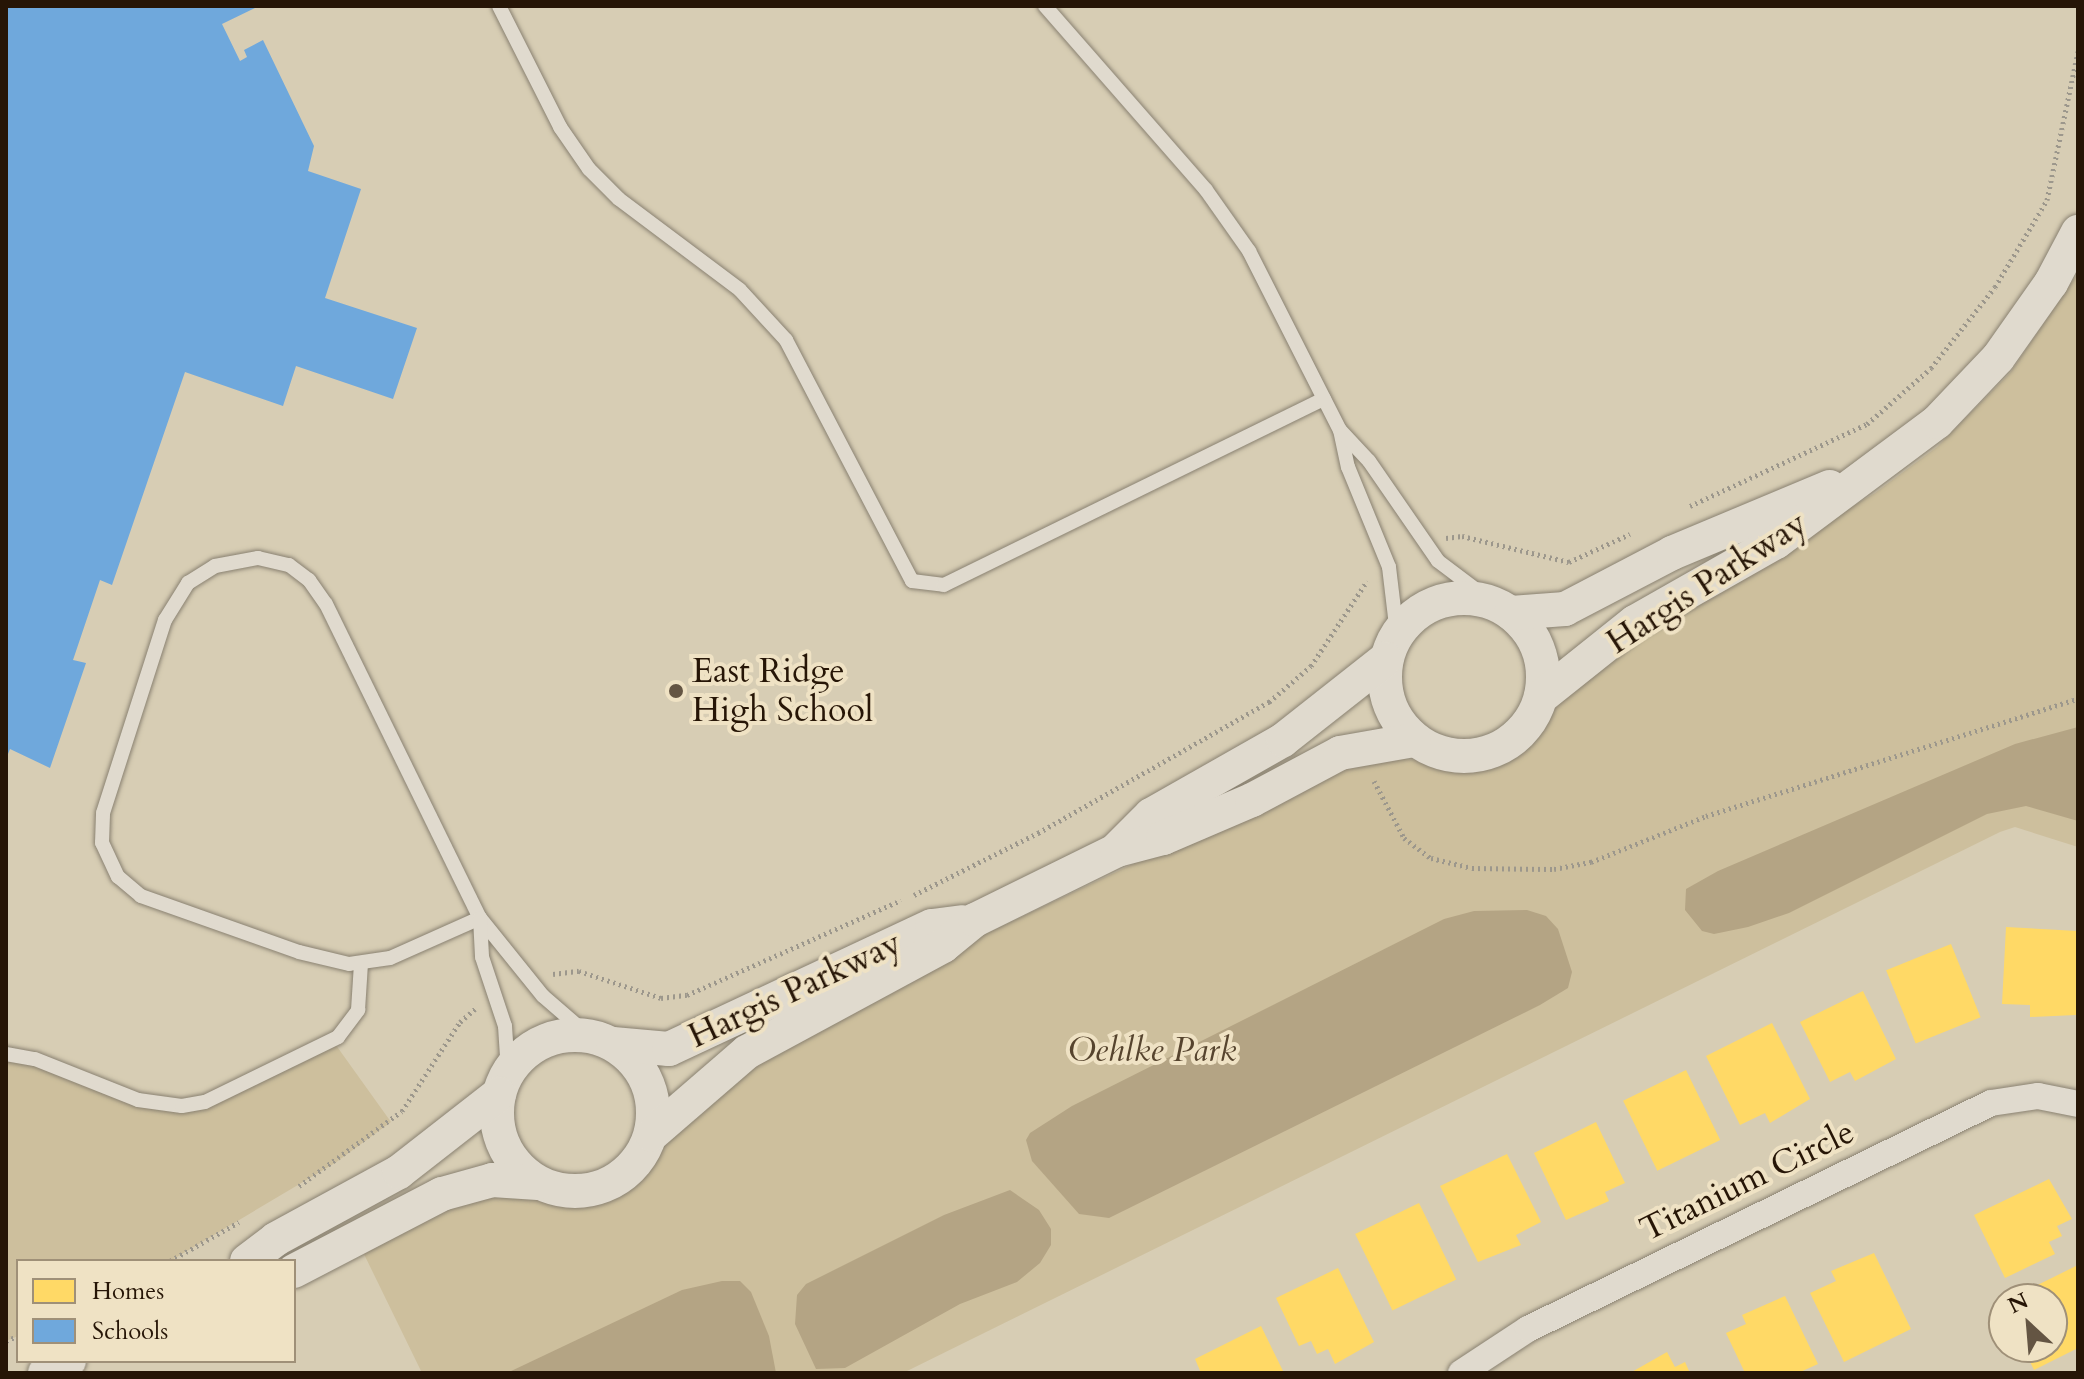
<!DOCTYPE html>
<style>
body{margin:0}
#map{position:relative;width:2084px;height:1379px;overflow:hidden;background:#d7cdb4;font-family:Cardo,serif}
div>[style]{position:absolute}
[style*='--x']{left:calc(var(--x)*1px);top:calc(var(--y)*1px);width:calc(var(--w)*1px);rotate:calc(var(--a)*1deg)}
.green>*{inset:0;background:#cdbf9d}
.water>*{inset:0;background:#b4a484}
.homes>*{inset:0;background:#ffd966;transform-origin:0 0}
.schools>*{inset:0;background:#6fa8dc}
.path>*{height:5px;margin-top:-2.5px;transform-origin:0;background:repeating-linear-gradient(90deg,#9c978c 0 2px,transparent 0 6px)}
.roads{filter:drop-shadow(0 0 2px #898171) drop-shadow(0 0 2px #898171)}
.service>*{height:14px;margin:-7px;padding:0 7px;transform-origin:7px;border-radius:7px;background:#e0dace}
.minor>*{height:26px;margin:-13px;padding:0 13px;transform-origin:13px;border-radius:13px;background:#e0dace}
.tertiary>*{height:34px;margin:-17px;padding:0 17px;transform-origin:17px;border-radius:17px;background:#e0dace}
.tertiary>.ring{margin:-17px;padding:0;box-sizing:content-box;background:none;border:34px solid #e0dace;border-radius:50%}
.dots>*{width:22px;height:22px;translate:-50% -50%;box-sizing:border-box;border:4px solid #efe2c4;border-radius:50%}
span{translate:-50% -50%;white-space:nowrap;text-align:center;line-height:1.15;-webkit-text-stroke:8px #efe2c4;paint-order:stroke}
.street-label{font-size:34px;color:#261506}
.poi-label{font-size:34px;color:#261506}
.left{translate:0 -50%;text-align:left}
.park-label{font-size:34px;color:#56442e;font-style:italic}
.frame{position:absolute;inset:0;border:8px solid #261506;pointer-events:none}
.legend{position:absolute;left:16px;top:1259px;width:280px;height:104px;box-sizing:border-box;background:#efe2c4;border:2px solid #9f9078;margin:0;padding:10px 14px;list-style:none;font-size:24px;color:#261506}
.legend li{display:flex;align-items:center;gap:16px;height:40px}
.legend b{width:40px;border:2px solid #9f9078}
.north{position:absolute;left:1988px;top:1283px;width:80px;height:80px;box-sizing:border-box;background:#efe2c4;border:2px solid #9f9078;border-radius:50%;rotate:334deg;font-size:22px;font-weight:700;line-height:32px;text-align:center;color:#261506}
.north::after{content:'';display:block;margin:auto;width:28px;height:36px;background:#645543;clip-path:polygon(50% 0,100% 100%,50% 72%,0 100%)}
</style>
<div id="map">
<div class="green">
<i style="clip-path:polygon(2078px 273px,2078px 847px,2015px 827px,2000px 832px,903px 1373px,422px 1373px,361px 1248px,466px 1196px,528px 1197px,571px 1206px,615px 1194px,732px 1080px,954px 949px,1331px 770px,1391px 757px,1474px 768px,1505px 757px,1620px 645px,1875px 493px,1937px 447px,2010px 373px)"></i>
<i style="clip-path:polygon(333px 1041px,391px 1122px,335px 1163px,170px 1261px,18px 1261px,18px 1336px,6px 1341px,6px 1054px,138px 1100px,182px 1106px)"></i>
</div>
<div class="water">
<i style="clip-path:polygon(2078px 727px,2078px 821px,2026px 806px,1987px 814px,1789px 913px,1748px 927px,1714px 934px,1702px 931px,1685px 910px,1686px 889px,1718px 871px,2015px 744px)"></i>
<i style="clip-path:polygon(1527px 910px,1546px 916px,1558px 929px,1572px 972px,1568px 988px,1540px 1005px,1109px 1218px,1079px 1214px,1032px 1161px,1026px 1140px,1030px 1133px,1072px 1106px,1444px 919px,1474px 911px)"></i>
<i style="clip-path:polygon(1010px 1190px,1039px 1210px,1051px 1229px,1051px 1245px,1040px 1263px,1017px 1282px,960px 1304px,845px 1368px,816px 1369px,795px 1324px,797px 1295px,806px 1284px,944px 1215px)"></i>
<i style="clip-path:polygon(722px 1281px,740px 1281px,751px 1292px,769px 1336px,776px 1373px,507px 1373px,682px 1290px)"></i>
</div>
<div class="homes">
<i style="clip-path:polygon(2006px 927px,2078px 931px,2076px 1015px,2030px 1017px,2030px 1005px,2002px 1004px)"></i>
<i style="left:1951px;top:944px;width:79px;height:70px;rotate:68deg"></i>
<i style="clip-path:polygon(1863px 991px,1896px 1059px,1855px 1081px,1850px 1072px,1830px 1082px,1800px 1022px)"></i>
<i style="clip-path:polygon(1772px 1023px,1810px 1099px,1770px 1123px,1765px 1113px,1740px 1125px,1706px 1056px)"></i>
<i style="left:1686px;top:1070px;width:78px;height:70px;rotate:64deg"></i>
<i style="clip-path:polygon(1596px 1122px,1625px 1183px,1605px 1192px,1609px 1201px,1566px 1220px,1534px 1153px)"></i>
<i style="clip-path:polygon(1507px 1154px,1541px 1222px,1516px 1235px,1521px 1245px,1478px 1262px,1440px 1186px)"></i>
<i style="clip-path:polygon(2049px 1179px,2072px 1219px,2057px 1226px,2062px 1236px,2049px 1242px,2055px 1254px,2005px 1278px,1974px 1215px)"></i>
<i style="left:1419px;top:1203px;width:85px;height:71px;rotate:64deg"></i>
<i style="clip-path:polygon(1874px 1253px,1911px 1329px,1844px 1362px,1810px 1293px,1836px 1281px,1831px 1271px)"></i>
<i style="clip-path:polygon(2078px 1265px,2078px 1348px,2034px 1370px,2023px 1347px,2052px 1347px,2052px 1299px,2009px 1299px)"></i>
<i style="clip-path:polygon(1338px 1268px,1374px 1342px,1335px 1364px,1328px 1349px,1317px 1354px,1311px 1341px,1299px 1346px,1276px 1298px)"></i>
<i style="clip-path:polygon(1785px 1296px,1818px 1364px,1798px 1373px,1745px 1373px,1726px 1333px,1746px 1324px,1742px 1315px)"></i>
<i style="clip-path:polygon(1261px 1326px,1284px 1373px,1201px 1373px,1195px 1359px)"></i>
<i style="clip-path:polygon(1667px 1352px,1675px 1367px,1685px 1362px,1690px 1373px,1630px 1373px)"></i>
</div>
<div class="schools">
<i style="clip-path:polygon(6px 6px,259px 6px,222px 24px,240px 61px,247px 57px,244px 50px,263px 40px,314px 146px,308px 171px,361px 189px,325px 298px,417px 328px,393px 399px,296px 366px,283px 406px,185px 372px,112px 585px,100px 580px,73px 660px,86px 663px,50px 768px,10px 749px,6px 759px)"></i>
</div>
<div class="path">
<i style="--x:1690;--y:506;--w:195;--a:-24.9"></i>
<i style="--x:1867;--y:424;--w:85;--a:-41.2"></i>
<i style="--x:1931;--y:368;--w:103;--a:-51.7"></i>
<i style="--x:1995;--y:287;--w:101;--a:-59.1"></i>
<i style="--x:2047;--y:200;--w:152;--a:-78.2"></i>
<i style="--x:1446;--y:538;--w:16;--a:-7"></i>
<i style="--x:1462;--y:536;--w:110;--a:13.7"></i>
<i style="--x:1569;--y:562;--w:67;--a:-24.7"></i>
<i style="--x:1374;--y:781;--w:64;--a:62.2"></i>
<i style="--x:1404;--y:838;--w:34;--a:37"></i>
<i style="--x:1431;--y:858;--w:42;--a:13.7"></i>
<i style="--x:1472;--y:868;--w:82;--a:0.7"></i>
<i style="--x:1554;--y:869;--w:38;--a:-11"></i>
<i style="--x:1591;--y:862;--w:124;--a:-21.8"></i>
<i style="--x:1706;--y:816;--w:390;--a:-17.5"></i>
<i style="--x:914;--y:895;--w:139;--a:-26.6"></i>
<i style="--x:1038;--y:833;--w:266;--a:-29.6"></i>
<i style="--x:1269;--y:702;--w:55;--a:-40.6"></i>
<i style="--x:1311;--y:666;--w:102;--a:-56.6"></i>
<i style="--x:553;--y:974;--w:26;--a:-7"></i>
<i style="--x:579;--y:971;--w:86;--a:18.2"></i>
<i style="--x:661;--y:998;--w:26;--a:-7"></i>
<i style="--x:687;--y:995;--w:234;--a:-23.9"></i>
<i style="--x:299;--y:1186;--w:127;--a:-36.1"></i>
<i style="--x:402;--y:1111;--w:106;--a:-56.9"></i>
<i style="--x:460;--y:1022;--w:20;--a:-41"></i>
<i style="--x:170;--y:1261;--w:79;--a:-29.5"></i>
<i style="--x:6;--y:1341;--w:13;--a:-23"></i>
</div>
<div class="roads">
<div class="service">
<i style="--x:499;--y:6;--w:136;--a:63.2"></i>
<i style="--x:560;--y:127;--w:51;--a:55.4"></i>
<i style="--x:589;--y:169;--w:42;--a:45"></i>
<i style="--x:619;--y:199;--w:151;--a:36.9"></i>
<i style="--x:740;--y:290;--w:68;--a:47.4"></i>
<i style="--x:786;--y:340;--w:272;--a:62.4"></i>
<i style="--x:912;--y:581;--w:32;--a:7"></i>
<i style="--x:944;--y:585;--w:423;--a:-26.1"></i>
<i style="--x:1045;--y:6;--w:244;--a:48.8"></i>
<i style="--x:1206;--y:190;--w:75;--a:54.8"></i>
<i style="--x:1249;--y:251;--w:201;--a:63.1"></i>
<i style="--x:1340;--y:430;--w:38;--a:78"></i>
<i style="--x:1348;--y:467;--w:108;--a:67.7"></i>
<i style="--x:1389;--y:567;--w:67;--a:83.2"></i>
<i style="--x:1340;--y:430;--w:42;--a:46.9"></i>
<i style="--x:1369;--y:461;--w:121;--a:55.4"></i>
<i style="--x:1438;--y:561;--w:71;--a:37"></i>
<i style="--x:480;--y:918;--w:98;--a:156"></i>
<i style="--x:390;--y:958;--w:41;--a:171.7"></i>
<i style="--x:349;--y:964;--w:51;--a:-166.5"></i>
<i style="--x:299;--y:952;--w:168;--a:-160.5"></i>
<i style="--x:141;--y:896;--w:30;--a:-140"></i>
<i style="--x:118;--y:877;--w:38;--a:-115"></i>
<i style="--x:102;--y:843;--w:30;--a:-88"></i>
<i style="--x:103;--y:813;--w:203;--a:-72.2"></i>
<i style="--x:165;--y:620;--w:44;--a:-58.1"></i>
<i style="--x:188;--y:583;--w:32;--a:-32"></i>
<i style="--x:215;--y:566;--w:44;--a:-10.5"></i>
<i style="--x:258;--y:558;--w:32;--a:13"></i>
<i style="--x:289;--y:565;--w:25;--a:37"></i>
<i style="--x:309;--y:580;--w:29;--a:55"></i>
<i style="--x:326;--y:604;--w:350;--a:63.9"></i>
<i style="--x:480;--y:918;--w:100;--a:51.1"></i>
<i style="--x:543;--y:996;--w:60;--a:40.9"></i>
<i style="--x:480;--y:918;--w:39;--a:87"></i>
<i style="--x:482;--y:957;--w:73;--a:71.6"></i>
<i style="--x:505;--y:1026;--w:46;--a:86.3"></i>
<i style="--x:6;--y:1054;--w:29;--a:10"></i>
<i style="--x:35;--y:1059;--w:111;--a:21.7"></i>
<i style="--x:138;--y:1100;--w:44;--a:7.8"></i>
<i style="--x:182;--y:1106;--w:23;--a:-10"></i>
<i style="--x:205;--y:1102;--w:148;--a:-26"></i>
<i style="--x:338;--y:1037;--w:34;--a:-53"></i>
<i style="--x:358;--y:1010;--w:46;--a:-86.3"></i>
</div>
<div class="minor">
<i style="--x:1461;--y:1373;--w:80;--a:-33.3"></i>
<i style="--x:1528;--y:1329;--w:515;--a:-26.02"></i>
<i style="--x:1991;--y:1103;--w:48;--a:-8.5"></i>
<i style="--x:2038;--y:1096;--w:41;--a:11.3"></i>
</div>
<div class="tertiary">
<i class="ring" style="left:1385px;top:598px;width:124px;height:124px"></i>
<i style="--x:1511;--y:613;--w:54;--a:-4.2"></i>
<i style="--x:1565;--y:609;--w:121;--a:-27.6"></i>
<i style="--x:1672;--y:553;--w:171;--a:-22.7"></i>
<i style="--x:1541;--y:697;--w:120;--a:-38.6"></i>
<i style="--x:1635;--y:622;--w:162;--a:-29.6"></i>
<i style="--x:1776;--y:542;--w:201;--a:-36.7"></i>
<i style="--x:1937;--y:422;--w:88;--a:-46.4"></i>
<i style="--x:1998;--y:358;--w:92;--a:-54.8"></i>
<i style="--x:2051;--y:283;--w:58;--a:-62.1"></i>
<i style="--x:1117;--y:849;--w:48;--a:-45"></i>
<i style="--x:1151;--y:815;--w:152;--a:-29.6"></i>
<i style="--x:1283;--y:740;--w:131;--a:-38.2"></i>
<i class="ring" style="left:497px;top:1035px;width:122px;height:122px"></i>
<i style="--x:613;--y:1044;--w:56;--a:5.1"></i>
<i style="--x:669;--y:1049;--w:290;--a:-25.1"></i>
<i style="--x:932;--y:926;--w:31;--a:-7"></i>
<i style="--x:652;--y:1134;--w:125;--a:-40.8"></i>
<i style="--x:747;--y:1052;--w:223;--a:-28.4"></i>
<i style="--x:943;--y:946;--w:41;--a:-39.1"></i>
<i style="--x:975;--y:920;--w:158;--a:-26.2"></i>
<i style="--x:1117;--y:850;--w:48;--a:-14.6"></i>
<i style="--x:1163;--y:838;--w:97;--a:-23.1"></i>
<i style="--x:1252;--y:800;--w:100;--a:-28.1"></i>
<i style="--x:1340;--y:753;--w:75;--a:-10"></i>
<i style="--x:247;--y:1261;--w:36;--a:-37"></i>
<i style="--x:276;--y:1239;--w:140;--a:-28.6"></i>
<i style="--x:399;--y:1172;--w:127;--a:-38"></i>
<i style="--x:294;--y:1271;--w:167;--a:-27.5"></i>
<i style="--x:442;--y:1194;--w:52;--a:-15.6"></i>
<i style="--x:492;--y:1180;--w:46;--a:3.7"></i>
<i style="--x:45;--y:1373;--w:27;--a:-27"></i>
</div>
</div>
<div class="dots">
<i style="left:676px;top:691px;background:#645543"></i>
</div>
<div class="street-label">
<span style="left:1707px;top:583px;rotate:-33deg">Hargis Parkway</span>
<span style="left:795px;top:990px;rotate:-25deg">Hargis Parkway</span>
<span style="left:1747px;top:1181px;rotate:-26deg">Titanium Circle</span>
</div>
<div class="poi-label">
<span class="left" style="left:692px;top:691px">East Ridge<br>High School</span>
</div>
<div class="park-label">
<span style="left:1152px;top:1051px">Oehlke Park</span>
</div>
<div class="frame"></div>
<ul class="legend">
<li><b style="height:22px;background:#ffd966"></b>Homes</li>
<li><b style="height:22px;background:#6fa8dc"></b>Schools</li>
</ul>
<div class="north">N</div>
</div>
